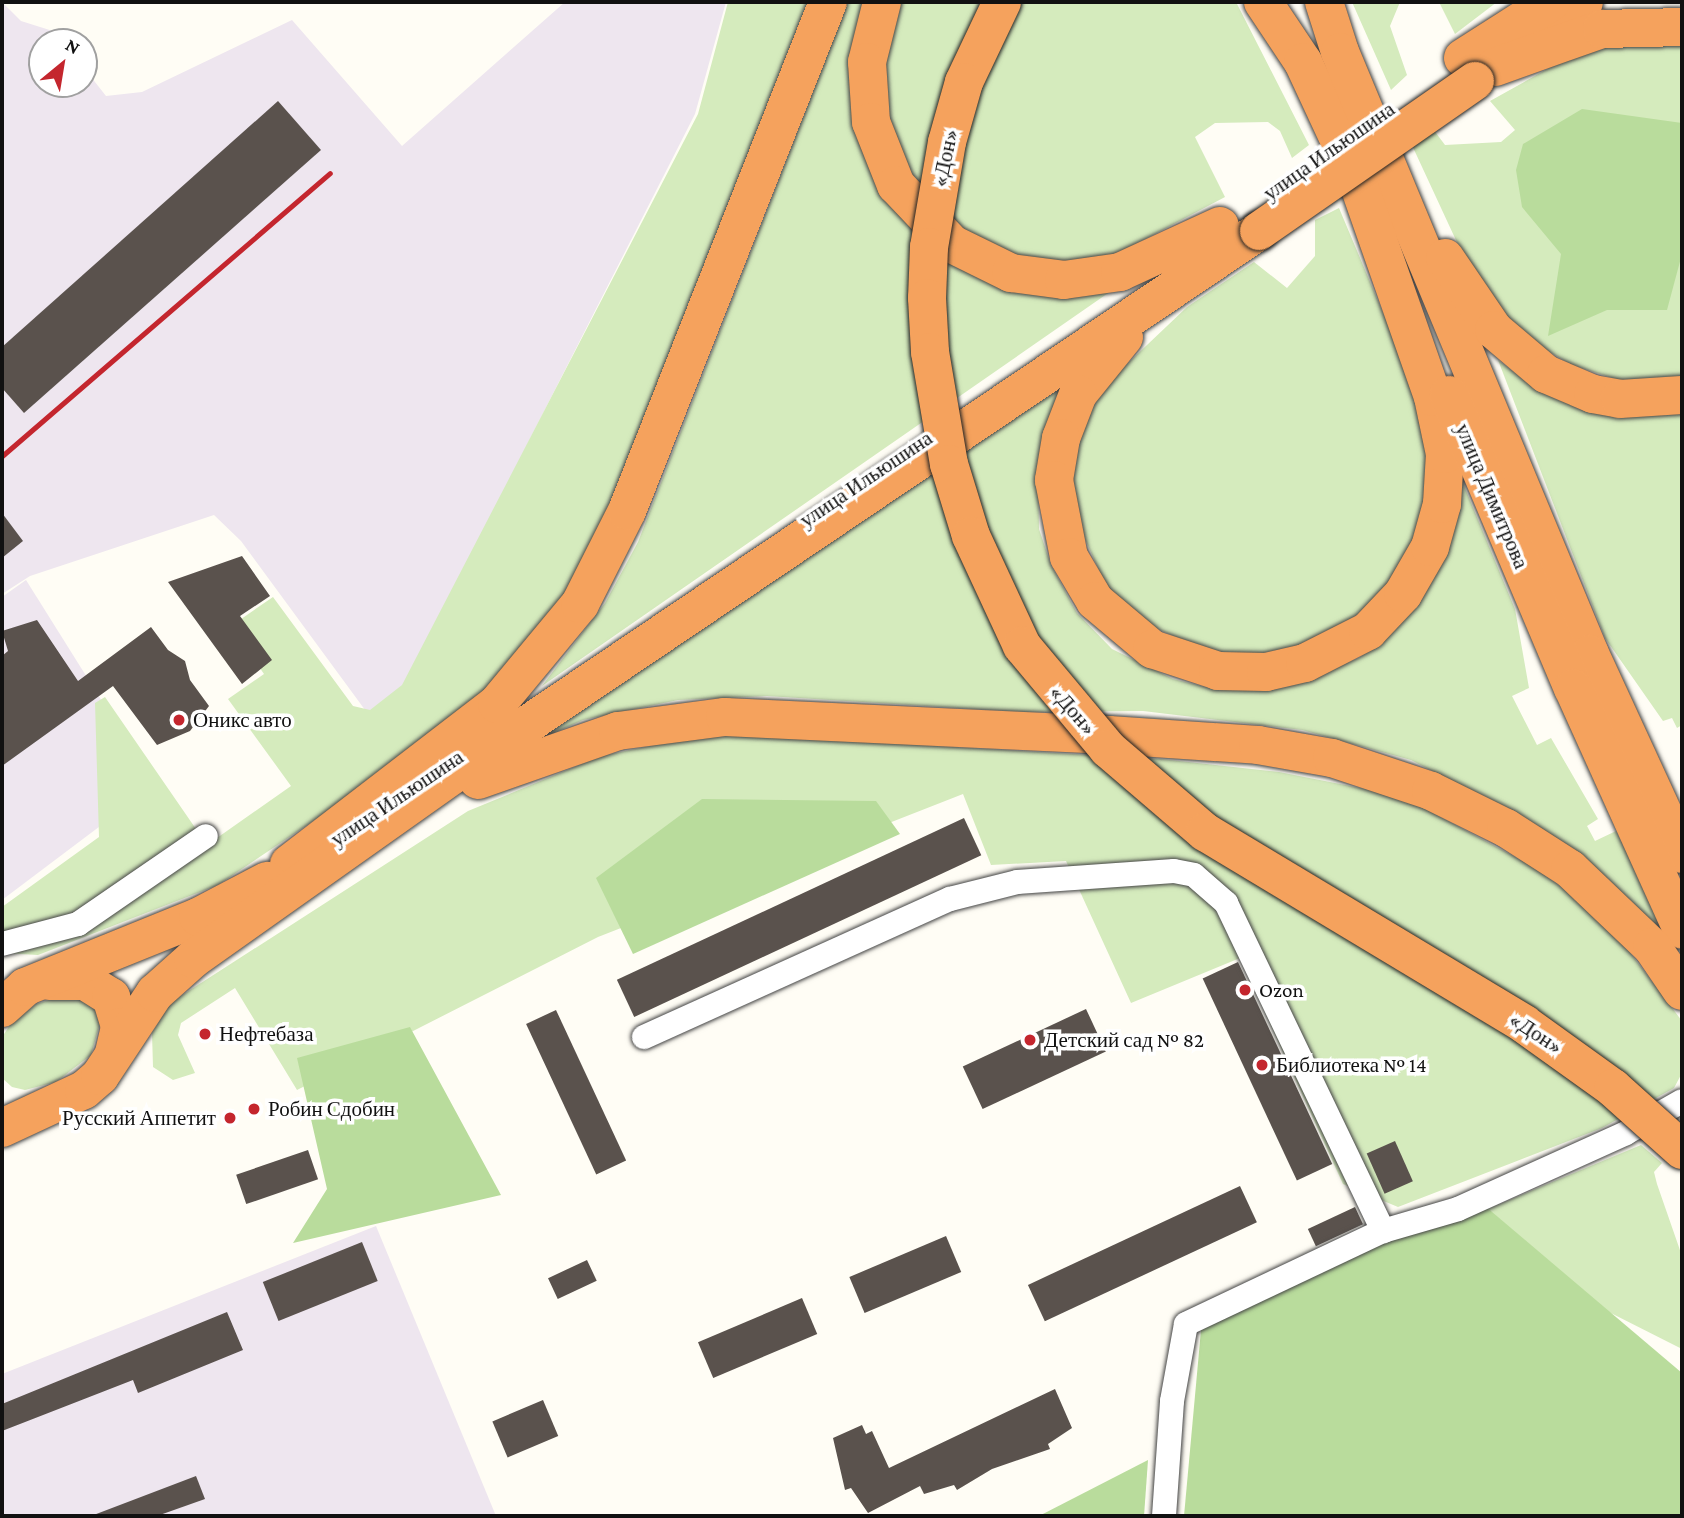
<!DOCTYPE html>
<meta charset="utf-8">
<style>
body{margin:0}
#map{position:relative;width:1684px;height:1518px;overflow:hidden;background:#fffdf5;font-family:"Crimson Pro",serif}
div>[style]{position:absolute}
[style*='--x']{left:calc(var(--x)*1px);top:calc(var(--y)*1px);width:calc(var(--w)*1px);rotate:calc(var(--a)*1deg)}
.industrial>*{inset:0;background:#eee6ef}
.green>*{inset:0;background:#d5ebbd}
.forest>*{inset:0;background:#b9dc9c}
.building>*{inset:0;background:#5a524d;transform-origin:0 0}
.roads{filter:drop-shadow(0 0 2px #444) drop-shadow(0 0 2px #444)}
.street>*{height:24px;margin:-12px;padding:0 12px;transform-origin:12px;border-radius:12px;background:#fff}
.highway>*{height:38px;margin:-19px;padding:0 19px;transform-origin:19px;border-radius:19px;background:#f5a25d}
.rail>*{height:5px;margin:-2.5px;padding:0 2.5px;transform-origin:2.5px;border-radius:2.5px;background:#c4262e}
.bridges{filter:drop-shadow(0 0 2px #222) drop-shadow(0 0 2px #222)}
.highway-bridge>*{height:38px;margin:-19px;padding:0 19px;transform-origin:19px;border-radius:19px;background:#f5a25d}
.dots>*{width:19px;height:19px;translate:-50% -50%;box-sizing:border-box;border:4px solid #fff;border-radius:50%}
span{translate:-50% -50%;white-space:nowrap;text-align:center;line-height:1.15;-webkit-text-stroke:7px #fff;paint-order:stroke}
.street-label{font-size:21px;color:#111}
.poi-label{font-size:21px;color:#111}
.left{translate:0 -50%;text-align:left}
.right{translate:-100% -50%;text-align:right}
.frame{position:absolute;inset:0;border:4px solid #111;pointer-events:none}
.north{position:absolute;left:28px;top:28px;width:70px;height:70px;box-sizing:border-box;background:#fff;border:2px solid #a0a0a0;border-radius:50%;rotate:30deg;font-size:19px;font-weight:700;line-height:28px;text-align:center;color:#111}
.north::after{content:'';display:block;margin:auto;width:24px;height:32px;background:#c4262e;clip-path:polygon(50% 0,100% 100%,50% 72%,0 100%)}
</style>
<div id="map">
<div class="industrial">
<i style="clip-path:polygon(2px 2px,21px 21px,56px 32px,64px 42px,42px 42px,42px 84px,84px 84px,84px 68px,106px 96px,142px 92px,292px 20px,402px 146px,565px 2px,726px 2px,695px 114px,404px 687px,386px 705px,368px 714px,241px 541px,214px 515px,30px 576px,2px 594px)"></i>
<i style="clip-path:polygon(26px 580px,152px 781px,144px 793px,2px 900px,2px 597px)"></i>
<i style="clip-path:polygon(376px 1226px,496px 1516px,2px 1516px,2px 1374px)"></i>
</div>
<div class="green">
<i style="clip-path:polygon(728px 2px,808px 2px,691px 311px,581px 572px,502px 678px,352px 795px,218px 885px,38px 955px,2px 953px,2px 907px,99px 837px,95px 703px,105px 697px,207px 845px,291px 786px,228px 699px,264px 674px,231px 626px,273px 597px,353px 706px,370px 710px,402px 685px,698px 114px)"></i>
<i style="clip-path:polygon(848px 2px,868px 2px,901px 217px,1114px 289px,542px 686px,605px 603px,638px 542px)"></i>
<i style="clip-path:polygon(897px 2px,1236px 2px,1309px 145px,1292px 158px,1280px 131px,1268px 122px,1215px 123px,1195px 137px,1225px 197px,1100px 263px,1037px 263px,963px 233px,916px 182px,888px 126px,884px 73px)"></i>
<i style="clip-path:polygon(1352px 2px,1400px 2px,1390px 26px,1407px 75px,1391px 90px)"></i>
<i style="clip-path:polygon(1439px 2px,1497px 2px,1455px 34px)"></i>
<i style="clip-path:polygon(1610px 42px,1682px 43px,1682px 378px,1622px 381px,1572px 365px,1519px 334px,1467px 264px,1410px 141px,1430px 125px,1445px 145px,1501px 142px,1515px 130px,1490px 101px,1567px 58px)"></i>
<i style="clip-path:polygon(1339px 208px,1405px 365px,1432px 462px,1418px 534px,1397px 573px,1369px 607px,1324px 636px,1268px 656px,1217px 655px,1153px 627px,1107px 588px,1076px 519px,1072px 474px,1084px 424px,1106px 384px,1187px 307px,1254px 262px,1287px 288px,1315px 256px,1315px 220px)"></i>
<i style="clip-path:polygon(1498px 360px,1532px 386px,1682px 413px,1682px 725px,1677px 728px,1672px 718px,1663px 721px,1605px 638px)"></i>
<i style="clip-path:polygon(1070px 376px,1038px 473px,1039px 529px,1051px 565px,1077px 613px,1112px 649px,1173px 679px,1214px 689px,1289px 686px,1359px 658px,1383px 640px,1462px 481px,1515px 609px,1529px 688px,1512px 696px,1537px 745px,1551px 738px,1598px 819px,1587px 826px,1595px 841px,1616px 831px,1679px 954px,1490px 801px,1411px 760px,1302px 730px,1143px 711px,1022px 712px,767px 696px,678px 700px,583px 720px,547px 736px,545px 731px)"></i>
<i style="clip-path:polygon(743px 735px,1161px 759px,1279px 772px,1401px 796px,1532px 866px,1603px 917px,1682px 1021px,1682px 1073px,1674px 1088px,1602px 1128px,1398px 1207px,1343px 1184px,1240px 958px,1131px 1003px,1066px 861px,991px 865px,963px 794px,598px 937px,297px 1090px,235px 988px,181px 1023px,178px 1035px,195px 1073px,173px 1080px,153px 1067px,152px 1033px,170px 1003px,468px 811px,601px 756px,689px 738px)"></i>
<i style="clip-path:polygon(72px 993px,104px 1009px,91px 1055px,56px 1082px,25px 1090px,12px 1087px,2px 1078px,2px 1037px,10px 1025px,36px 1004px)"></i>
<i style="clip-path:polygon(1641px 1145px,1662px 1163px,1654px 1172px,1657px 1184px,1682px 1256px,1682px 1349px,1589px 1302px,1483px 1211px)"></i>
</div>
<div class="forest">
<i style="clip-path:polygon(1582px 109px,1682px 123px,1682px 254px,1667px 310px,1607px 310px,1548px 336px,1561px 254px,1522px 207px,1516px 170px,1523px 144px)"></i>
<i style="clip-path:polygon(702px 799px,876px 801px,900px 834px,633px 954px,596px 878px)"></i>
<i style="clip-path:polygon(410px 1027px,501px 1195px,293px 1243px,327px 1189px,297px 1058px)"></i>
<i style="clip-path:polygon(1485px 1206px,1682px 1373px,1682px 1516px,1184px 1516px,1201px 1330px,1370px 1245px)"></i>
<i style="clip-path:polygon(1148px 1460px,1144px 1516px,1039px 1516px)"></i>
</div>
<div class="building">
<i style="clip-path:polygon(278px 101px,321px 150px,24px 413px,2px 388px,2px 347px)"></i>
<i style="clip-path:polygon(2px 513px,23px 541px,2px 558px)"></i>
<i style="clip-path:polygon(242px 556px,270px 596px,240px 616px,272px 660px,242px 684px,168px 582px)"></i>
<i style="clip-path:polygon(37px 620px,78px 681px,151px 627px,168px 650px,185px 661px,190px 680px,209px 706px,190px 731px,157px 745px,113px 686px,2px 766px,2px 656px,8px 651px,2px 631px)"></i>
<i style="left:964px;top:818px;width:41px;height:383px;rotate:65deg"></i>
<i style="left:1238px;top:962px;width:223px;height:39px;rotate:65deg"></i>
<i style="left:1086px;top:1009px;width:47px;height:136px;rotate:65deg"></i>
<i style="left:556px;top:1010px;width:166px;height:33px;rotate:65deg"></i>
<i style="left:1395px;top:1141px;width:44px;height:31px;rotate:66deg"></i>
<i style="left:308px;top:1150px;width:31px;height:76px;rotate:71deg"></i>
<i style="left:1240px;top:1186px;width:40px;height:234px;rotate:65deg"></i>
<i style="left:1355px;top:1207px;width:19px;height:52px;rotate:65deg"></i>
<i style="left:946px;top:1236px;width:39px;height:105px;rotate:67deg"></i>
<i style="left:362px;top:1242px;width:42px;height:107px;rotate:68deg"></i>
<i style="left:587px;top:1260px;width:23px;height:43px;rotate:65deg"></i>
<i style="left:802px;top:1298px;width:39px;height:113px;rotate:67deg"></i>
<i style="clip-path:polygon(227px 1312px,243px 1350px,138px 1393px,133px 1380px,2px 1431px,2px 1404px)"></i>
<i style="clip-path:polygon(1055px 1389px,1072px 1428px,1048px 1444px,1050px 1449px,992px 1469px,957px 1490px,954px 1485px,924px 1494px,920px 1486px,868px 1513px,851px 1488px,845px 1490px,833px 1438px,862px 1425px,866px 1434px,872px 1431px,889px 1468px)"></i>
<i style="left:543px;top:1400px;width:39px;height:55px;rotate:67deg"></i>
<i style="clip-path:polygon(196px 1476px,205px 1499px,157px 1516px,91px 1516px)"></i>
</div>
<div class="roads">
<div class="street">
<i style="--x:2;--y:944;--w:79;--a:-14.7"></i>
<i style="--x:78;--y:924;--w:155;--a:-34.5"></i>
<i style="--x:644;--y:1037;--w:336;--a:-24.3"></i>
<i style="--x:950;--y:899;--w:69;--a:-14.2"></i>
<i style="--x:1017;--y:882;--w:157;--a:-4"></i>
<i style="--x:1174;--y:871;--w:20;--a:11"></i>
<i style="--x:1194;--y:875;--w:43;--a:41.2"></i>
<i style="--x:1226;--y:903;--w:364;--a:64.4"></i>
<i style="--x:1164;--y:1516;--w:115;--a:-86"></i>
<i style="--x:1172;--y:1401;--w:78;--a:-79.7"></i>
<i style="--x:1186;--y:1324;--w:218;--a:-25.3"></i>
<i style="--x:1383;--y:1231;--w:78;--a:-16.3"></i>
<i style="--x:1458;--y:1209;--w:184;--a:-24.3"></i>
<i style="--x:1626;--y:1133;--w:64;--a:-29.7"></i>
</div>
<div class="highway">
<i style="--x:882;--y:2;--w:62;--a:104"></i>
<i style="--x:867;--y:62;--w:60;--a:86.2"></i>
<i style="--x:871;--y:122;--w:68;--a:68.4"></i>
<i style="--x:896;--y:185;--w:81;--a:46.5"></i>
<i style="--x:952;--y:244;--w:66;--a:26.2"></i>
<i style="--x:1011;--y:273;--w:53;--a:7.5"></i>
<i style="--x:1064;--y:280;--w:57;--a:-8.1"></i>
<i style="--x:1120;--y:272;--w:110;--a:-24.7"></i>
<i style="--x:1263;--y:2;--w:72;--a:56.3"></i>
<i style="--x:1303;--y:62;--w:136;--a:65.1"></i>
<i style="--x:1324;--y:2;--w:52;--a:72.3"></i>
<i style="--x:1340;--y:52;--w:652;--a:67.45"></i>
<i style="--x:1590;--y:654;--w:220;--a:65.3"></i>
<i style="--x:1534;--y:39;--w:62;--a:-36.5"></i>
<i style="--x:1463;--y:58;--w:104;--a:-32.5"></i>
<i style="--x:1495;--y:67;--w:114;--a:-19.6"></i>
<i style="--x:1602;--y:29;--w:80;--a:-1.4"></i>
<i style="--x:1445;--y:258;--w:87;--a:55.8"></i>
<i style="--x:1494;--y:330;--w:68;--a:40.2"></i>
<i style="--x:1546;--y:374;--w:51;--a:23.1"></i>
<i style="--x:1593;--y:394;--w:27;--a:10"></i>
<i style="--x:1620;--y:399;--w:62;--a:-3.7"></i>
<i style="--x:1124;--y:337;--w:73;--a:128.9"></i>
<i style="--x:1078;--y:394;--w:47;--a:111.1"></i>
<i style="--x:1061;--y:438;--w:43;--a:99.5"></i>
<i style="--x:1054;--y:480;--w:78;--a:79"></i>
<i style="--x:1069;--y:557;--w:51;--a:59.4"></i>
<i style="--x:1095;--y:601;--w:75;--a:40.1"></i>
<i style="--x:1152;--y:649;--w:70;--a:18.4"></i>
<i style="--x:1218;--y:671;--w:48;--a:1.2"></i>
<i style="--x:1266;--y:672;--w:40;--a:-13"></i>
<i style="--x:1305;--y:663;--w:71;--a:-26.9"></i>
<i style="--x:1368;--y:631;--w:51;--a:-46.6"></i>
<i style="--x:1403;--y:594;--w:54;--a:-60.1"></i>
<i style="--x:1430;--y:547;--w:45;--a:-74.4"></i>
<i style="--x:1442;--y:504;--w:50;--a:-86.6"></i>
<i style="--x:1445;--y:454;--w:58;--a:-101.9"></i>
<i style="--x:1433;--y:397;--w:248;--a:-109.3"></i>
<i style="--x:1449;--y:395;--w:318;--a:67.1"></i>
<i style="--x:1573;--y:688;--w:265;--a:65.7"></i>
<i style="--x:478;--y:780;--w:148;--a:-19.3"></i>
<i style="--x:618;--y:731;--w:108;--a:-7.5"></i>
<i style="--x:725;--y:717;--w:384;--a:2.7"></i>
<i style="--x:1109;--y:735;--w:149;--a:3.8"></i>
<i style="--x:1258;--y:745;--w:75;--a:10"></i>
<i style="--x:1332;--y:758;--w:104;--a:18.4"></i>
<i style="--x:1431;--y:791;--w:84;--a:26.3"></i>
<i style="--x:1506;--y:828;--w:76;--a:32.6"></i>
<i style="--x:1570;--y:869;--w:113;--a:43.6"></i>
<i style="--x:1652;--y:947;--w:53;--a:55.7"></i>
<i style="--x:289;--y:864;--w:262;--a:-37.6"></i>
<i style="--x:497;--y:704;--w:130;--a:-50.3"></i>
<i style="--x:580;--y:604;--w:104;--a:-63.2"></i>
<i style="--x:627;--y:511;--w:547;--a:-68.45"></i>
<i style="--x:49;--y:981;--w:36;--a:0"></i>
<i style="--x:85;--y:981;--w:31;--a:32"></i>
<i style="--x:111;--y:997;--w:31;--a:73"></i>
<i style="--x:120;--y:1027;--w:26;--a:103"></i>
<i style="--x:2;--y:1008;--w:31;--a:-42"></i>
<i style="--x:25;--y:987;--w:187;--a:-22"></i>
<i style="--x:198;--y:917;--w:78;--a:-27.6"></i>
<i style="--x:2;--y:1128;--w:90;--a:-24.9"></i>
<i style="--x:84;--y:1090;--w:21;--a:-41"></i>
<i style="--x:100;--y:1076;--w:100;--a:-56.5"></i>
<i style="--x:155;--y:993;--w:51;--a:-41.8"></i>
<i style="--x:193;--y:959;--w:320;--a:-35.3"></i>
<i style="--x:454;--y:774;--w:971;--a:-34"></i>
</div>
</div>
<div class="rail">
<i style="--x:2;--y:456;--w:433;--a:-40.8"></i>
</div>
<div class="bridges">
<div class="highway-bridge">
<i style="--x:1002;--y:2;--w:89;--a:115.4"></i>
<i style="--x:964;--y:82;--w:62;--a:105.8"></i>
<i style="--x:947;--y:142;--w:107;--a:99.7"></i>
<i style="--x:929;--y:247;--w:51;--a:92.2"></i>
<i style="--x:927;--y:298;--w:54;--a:86.8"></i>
<i style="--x:930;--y:352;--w:114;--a:80.4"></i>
<i style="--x:949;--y:464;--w:75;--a:73"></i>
<i style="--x:971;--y:536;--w:121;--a:65.1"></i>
<i style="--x:1022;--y:646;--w:134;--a:50.1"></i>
<i style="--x:1108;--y:749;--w:128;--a:40.6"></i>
<i style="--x:1205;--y:832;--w:372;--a:31"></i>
<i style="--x:1524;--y:1024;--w:110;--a:35.7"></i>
<i style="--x:1613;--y:1088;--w:93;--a:41.9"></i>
<i style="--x:1259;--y:231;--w:263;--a:-34.8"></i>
</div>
</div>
<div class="dots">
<i style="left:179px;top:720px;background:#c4262e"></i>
<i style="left:1245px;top:990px;background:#c4262e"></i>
<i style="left:205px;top:1034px;background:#c4262e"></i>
<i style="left:1030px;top:1040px;background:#c4262e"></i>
<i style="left:1262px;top:1065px;background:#c4262e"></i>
<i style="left:254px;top:1109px;background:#c4262e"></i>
<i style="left:230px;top:1118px;background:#c4262e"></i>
</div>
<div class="street-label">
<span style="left:1329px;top:151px;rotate:-35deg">улица Ильюшина</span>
<span style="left:945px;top:158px;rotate:-78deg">«Дон»</span>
<span style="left:866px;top:479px;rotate:-34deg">улица Ильюшина</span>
<span style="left:1492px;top:496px;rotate:67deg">улица Димитрова</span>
<span style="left:1073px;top:710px;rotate:49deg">«Дон»</span>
<span style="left:397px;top:798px;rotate:-34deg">улица Ильюшина</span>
<span style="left:1536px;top:1033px;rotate:33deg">«Дон»</span>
</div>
<div class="poi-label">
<span class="left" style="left:193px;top:720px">Оникс авто</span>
<span class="left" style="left:1259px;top:990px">Ozon</span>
<span class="left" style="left:219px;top:1034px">Нефтебаза</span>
<span class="left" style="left:1044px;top:1040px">Детский сад № 82</span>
<span class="left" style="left:1276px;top:1065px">Библиотека № 14</span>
<span class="left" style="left:268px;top:1109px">Робин Сдобин</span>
<span class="right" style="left:216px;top:1118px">Русский Аппетит</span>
</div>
<div class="frame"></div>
<div class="north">N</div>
</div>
